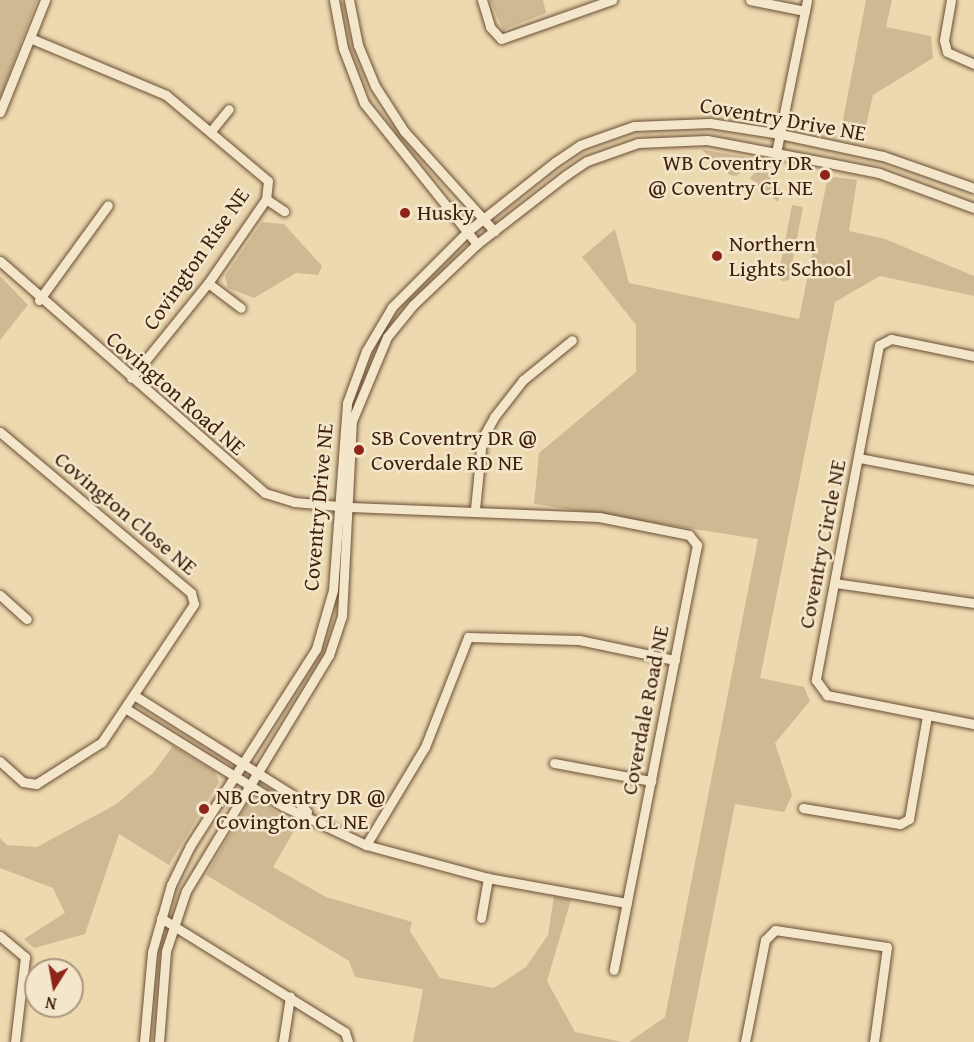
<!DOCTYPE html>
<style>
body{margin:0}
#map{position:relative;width:974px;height:1042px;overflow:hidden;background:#edd9af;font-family:"Gentium Book Plus",serif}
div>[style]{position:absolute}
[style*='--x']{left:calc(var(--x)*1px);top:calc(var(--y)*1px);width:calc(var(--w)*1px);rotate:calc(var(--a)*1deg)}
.green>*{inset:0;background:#cfb993}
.roads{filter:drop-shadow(0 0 2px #6a4e35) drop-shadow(0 0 2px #6a4e35)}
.minor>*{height:9px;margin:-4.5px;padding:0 4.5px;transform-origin:4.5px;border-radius:4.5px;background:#f3e6cb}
.dots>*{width:16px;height:16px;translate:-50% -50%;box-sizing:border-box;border:3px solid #f3e6cb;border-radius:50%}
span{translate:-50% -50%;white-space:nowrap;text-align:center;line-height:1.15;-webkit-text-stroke:5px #f3e6cb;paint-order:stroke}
.street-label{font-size:22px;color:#3f1f0c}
.poi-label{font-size:22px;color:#3f1f0c}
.right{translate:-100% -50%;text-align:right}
.left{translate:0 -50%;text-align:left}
.north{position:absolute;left:24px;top:958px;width:60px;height:60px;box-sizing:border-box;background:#f3e6cb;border:2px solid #ab967f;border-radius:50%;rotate:191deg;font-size:16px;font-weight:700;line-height:24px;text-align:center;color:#3f1f0c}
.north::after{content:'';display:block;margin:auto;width:21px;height:27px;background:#8f2418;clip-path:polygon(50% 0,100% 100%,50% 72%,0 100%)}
</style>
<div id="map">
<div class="green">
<i style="clip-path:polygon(0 0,37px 0,0 98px)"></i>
<i style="clip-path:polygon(490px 0,543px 0,546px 13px,503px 30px)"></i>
<i style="clip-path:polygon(866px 0,892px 0,886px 27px,931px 36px,933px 58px,873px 95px,863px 139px,840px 135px)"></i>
<i style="clip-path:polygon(701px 149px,711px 151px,753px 158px,737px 176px,730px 175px)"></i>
<i style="clip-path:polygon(763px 164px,770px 165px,770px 179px,781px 190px,778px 202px,750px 178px)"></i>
<i style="clip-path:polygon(828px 176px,857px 180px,849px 231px,885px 239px,974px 276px,974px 296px,880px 276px,835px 302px,760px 678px,804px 687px,810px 701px,775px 743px,792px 795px,784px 812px,735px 804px,688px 1042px,629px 1042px,665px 1017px,758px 539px,534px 504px,539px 453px,636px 372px,636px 325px,582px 257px,615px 229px,629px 283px,799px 319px)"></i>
<i style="clip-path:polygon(792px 205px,803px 207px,789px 280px,783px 281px,778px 278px)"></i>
<i style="clip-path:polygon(262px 222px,284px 224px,322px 266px,318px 275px,296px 273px,254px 298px,228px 288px,225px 276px)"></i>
<i style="clip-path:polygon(0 276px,28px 305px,0 340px)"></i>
<i style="clip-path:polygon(173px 746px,215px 772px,219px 782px,169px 865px,119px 834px,85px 934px,34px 948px,24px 939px,65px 913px,53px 888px,0 868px,0 838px,7px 845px,37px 847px,115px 805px,153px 773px)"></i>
<i style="clip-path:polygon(259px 800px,297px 826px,273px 867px,326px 897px,412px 922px,410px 931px,440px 978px,494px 988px,526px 967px,548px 935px,554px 896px,571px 900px,547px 981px,575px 1032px,622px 1042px,413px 1042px,423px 989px,355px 977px,349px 961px,206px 875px,248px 803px)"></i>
</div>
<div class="roads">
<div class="minor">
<i style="--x:334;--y:0;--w:49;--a:79.4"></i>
<i style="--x:343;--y:48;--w:59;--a:69.1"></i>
<i style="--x:364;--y:103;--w:181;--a:51.3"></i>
<i style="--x:349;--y:0;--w:46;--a:78.7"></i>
<i style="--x:358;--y:45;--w:44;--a:67.5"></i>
<i style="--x:375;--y:86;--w:54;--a:57.2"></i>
<i style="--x:404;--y:131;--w:135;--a:48"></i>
<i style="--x:482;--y:0;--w:28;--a:73"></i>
<i style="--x:490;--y:27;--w:16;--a:47"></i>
<i style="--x:501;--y:39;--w:118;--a:-19.4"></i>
<i style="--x:750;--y:0;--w:56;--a:11.3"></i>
<i style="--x:951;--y:0;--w:41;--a:99.9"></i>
<i style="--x:944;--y:40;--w:12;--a:76"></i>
<i style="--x:947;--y:52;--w:30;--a:24"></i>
<i style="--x:30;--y:38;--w:147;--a:22.7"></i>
<i style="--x:166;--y:95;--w:133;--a:40.1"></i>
<i style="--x:268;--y:181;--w:18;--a:96"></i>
<i style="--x:266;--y:199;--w:102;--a:124.6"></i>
<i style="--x:208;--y:283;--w:122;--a:129"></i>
<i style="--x:0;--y:112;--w:121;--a:-68.1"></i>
<i style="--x:211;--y:131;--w:28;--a:-51"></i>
<i style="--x:776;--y:153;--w:156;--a:-78.5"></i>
<i style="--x:266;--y:199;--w:22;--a:34"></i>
<i style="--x:0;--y:261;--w:352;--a:41.2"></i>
<i style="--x:265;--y:493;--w:30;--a:17"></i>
<i style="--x:294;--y:502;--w:56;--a:5.1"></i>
<i style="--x:350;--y:507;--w:249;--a:2.3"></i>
<i style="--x:599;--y:517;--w:92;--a:11.3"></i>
<i style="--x:689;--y:535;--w:13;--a:51"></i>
<i style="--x:697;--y:545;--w:433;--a:101.1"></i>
<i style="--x:208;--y:283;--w:41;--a:37.1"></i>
<i style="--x:39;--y:300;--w:117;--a:-54"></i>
<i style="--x:974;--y:356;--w:85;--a:-168.4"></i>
<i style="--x:891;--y:339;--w:13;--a:153"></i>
<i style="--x:879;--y:345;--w:341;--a:100.7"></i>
<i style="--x:816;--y:680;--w:19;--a:54"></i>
<i style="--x:827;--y:695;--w:150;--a:11.2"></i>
<i style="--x:0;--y:432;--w:250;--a:40.1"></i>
<i style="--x:191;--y:593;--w:11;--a:75"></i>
<i style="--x:194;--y:604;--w:166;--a:123.7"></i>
<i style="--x:102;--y:742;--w:78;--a:147.5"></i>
<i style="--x:36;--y:784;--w:13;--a:-171"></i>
<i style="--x:23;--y:782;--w:31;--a:-138"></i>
<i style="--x:859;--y:458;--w:117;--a:10.8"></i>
<i style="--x:475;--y:509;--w:70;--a:-84.3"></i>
<i style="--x:482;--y:439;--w:25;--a:-61"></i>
<i style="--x:494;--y:417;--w:47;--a:-51.9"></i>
<i style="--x:523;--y:380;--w:63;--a:-39.2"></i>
<i style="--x:835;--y:583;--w:140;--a:8.2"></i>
<i style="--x:0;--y:595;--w:36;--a:42"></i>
<i style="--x:137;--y:697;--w:182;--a:32.2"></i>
<i style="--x:291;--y:794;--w:24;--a:48"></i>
<i style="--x:128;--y:710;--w:182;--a:31.8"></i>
<i style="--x:283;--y:806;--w:92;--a:25.2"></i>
<i style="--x:366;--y:845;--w:126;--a:15.1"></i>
<i style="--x:488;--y:878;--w:141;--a:10.2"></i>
<i style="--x:554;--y:763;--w:99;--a:10.5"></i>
<i style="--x:803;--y:808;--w:98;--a:9.4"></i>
<i style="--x:900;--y:824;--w:10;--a:-29"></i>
<i style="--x:909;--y:819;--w:105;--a:-80.1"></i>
<i style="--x:366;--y:845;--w:114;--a:-59"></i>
<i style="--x:425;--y:747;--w:118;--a:-68.6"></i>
<i style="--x:468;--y:637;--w:111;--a:1.5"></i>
<i style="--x:579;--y:640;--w:98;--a:11.8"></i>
<i style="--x:161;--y:918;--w:216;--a:31.8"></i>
<i style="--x:345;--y:1032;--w:10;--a:73"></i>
<i style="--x:481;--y:918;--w:41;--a:-80.1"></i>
<i style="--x:0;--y:936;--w:33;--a:40"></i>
<i style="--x:25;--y:957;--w:86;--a:96.7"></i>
<i style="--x:144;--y:1042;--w:90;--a:-84.9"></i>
<i style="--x:152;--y:952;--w:70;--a:-74.2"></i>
<i style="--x:171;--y:885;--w:43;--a:-64"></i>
<i style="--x:190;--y:846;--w:234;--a:-57.4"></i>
<i style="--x:316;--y:649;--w:61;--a:-73.9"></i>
<i style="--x:333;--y:590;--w:188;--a:-85.7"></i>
<i style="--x:347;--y:403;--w:55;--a:-69.9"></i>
<i style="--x:366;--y:351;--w:51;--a:-59.4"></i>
<i style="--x:392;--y:307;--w:107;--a:-45"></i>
<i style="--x:468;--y:231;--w:111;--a:-38.4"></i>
<i style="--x:555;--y:162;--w:30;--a:-34"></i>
<i style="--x:580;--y:145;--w:57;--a:-19.4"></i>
<i style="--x:634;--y:126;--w:76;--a:-2.3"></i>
<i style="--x:710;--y:123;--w:71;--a:8.9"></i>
<i style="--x:780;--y:134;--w:105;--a:12.1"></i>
<i style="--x:883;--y:156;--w:96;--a:19.4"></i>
<i style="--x:159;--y:1042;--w:91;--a:-85.6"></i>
<i style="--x:166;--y:951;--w:63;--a:-71.6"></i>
<i style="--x:186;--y:891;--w:276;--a:-58.8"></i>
<i style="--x:329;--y:655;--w:41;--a:-71.6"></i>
<i style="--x:342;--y:616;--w:195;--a:-87.1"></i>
<i style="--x:352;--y:421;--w:91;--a:-67.4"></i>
<i style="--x:387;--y:337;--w:41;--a:-50.9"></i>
<i style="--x:413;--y:305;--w:88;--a:-43.6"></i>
<i style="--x:477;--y:244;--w:113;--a:-37.8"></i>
<i style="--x:566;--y:175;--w:25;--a:-34"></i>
<i style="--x:587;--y:161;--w:54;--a:-19.4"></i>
<i style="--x:638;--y:143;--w:69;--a:-2.5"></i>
<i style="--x:707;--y:140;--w:129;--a:10.7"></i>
<i style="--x:834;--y:164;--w:46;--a:11.3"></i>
<i style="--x:879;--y:173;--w:101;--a:20.2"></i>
<i style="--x:283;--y:1042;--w:46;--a:-81.2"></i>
<i style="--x:745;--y:1042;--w:104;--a:-78.9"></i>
<i style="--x:765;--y:940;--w:14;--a:-45"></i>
<i style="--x:775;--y:930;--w:113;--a:8.6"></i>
<i style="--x:887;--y:947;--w:96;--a:97.8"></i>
</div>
</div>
<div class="dots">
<i style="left:825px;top:175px;background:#8f2418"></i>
<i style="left:405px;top:213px;background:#8f2418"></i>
<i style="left:717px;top:256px;background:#8f2418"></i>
<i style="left:359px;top:450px;background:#8f2418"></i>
<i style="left:204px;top:809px;background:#8f2418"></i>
</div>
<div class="street-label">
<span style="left:783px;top:119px;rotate:10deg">Coventry Drive NE</span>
<span style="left:196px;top:259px;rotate:-55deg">Covington Rise NE</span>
<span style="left:176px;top:393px;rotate:41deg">Covington Road NE</span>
<span style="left:318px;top:507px;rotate:-85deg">Coventry Drive NE</span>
<span style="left:126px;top:513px;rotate:40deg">Covington Close NE</span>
<span style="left:822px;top:544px;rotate:-79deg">Coventry Circle NE</span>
<span style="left:645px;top:710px;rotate:-79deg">Coverdale Road NE</span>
</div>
<div class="poi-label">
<span class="right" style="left:813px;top:175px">WB Coventry DR<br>@ Coventry CL NE</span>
<span class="left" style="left:417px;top:213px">Husky</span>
<span class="left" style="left:729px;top:256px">Northern<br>Lights School</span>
<span class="left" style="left:371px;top:450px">SB Coventry DR @<br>Coverdale RD NE</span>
<span class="left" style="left:216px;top:809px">NB Coventry DR @<br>Covington CL NE</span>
</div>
<div class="north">N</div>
</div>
